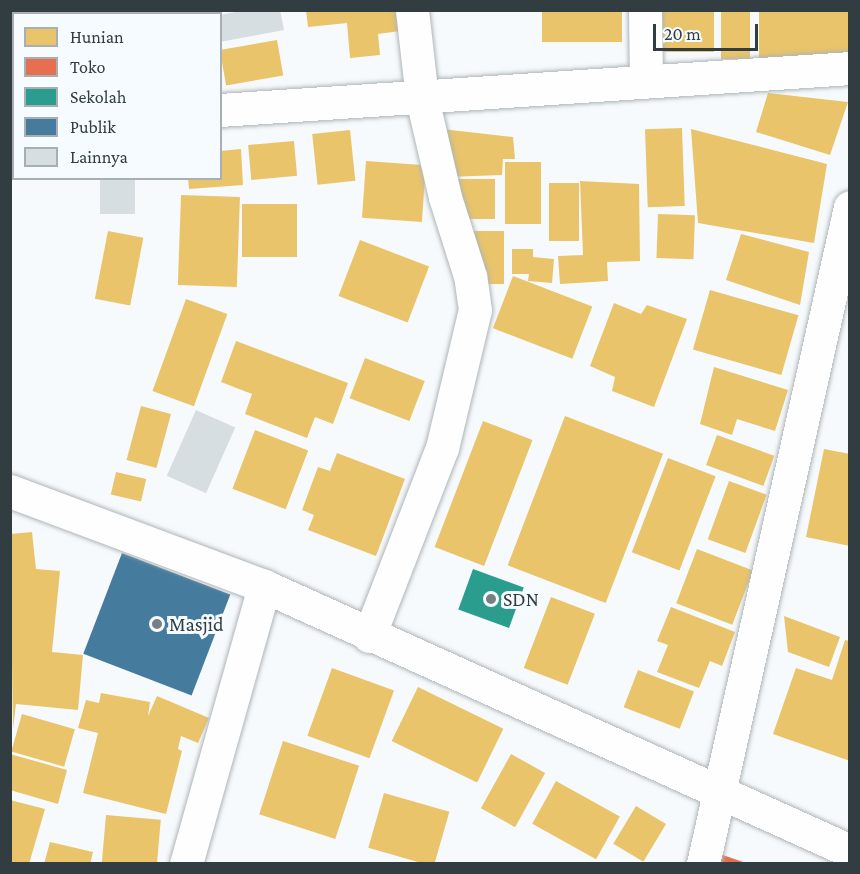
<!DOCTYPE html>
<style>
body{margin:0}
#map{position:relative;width:860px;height:874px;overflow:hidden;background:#f7fafc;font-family:"Crimson Pro",serif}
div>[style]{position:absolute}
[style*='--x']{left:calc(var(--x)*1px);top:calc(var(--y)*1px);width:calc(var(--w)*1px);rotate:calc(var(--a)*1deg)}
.homes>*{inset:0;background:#e9c46a;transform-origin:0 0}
.shops>*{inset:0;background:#e76f51}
.schools>*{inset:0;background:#2a9d8f;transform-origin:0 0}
.public>*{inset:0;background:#457b9d;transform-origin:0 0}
.building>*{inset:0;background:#d7dee2;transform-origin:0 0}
.roads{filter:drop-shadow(0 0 2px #aeb5b8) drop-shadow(0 0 2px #aeb5b8)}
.minor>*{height:33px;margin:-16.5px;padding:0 16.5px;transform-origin:16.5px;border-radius:16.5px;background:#fefeff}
.tertiary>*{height:33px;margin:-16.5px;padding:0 16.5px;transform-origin:16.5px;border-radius:16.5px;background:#fefeff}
.secondary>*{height:33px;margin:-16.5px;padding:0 16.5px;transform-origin:16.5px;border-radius:16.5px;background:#fefeff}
.dots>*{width:16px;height:16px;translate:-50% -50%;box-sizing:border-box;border:3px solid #f5fbfe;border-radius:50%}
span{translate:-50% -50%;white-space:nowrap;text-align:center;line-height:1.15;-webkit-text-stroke:6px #f5fbfe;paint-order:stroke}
.poi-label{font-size:20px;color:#323d42}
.left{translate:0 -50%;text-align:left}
.frame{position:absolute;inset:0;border:12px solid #323d42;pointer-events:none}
.legend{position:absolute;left:12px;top:12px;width:210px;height:168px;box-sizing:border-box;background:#f5fbfe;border:2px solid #a7afb3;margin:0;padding:8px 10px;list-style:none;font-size:18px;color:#323d42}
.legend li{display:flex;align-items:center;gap:12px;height:30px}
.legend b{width:30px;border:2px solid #a7afb3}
.scale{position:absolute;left:653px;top:24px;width:105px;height:27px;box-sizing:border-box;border:3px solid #323d42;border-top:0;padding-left:8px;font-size:18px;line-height:21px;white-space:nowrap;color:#323d42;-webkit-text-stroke:4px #f5fbfe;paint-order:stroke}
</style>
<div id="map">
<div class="homes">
<i style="clip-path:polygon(306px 10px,397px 10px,400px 31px,378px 34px,380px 55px,350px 58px,347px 23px,308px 27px)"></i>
<i style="left:542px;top:10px;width:80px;height:32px"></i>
<i style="left:657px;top:10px;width:57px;height:42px"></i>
<i style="left:721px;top:10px;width:29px;height:49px"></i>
<i style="left:759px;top:10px;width:90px;height:51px"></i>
<i style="left:277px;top:40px;width:36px;height:58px;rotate:80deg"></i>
<i style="clip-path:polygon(768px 93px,848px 102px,830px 155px,756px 132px)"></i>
<i style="left:682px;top:128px;width:78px;height:37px;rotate:88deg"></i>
<i style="clip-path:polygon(442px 129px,513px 137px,515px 159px,503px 159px,502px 175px,447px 177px)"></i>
<i style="clip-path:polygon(691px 129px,827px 164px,814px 243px,698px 223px)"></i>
<i style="left:350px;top:130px;width:51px;height:38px;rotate:84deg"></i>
<i style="left:294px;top:141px;width:35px;height:46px;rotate:85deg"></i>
<i style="clip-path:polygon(241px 149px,243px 185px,189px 189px,188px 178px,220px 178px,220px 151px)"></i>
<i style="left:366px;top:161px;width:60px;height:57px;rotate:4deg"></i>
<i style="left:505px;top:162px;width:36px;height:62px"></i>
<i style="left:454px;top:179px;width:41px;height:40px"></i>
<i style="clip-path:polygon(580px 181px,639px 184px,640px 261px,607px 262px,608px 281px,560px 284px,558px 256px,583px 255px)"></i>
<i style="left:549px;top:183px;width:30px;height:58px"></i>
<i style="left:181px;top:195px;width:59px;height:90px;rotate:2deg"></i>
<i style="left:242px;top:204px;width:55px;height:53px"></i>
<i style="left:658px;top:214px;width:37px;height:44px;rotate:2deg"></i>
<i style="left:108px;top:231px;width:36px;height:69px;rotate:11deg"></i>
<i style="left:504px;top:231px;width:53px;height:31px;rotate:90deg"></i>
<i style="clip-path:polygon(741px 234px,809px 252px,800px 305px,726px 280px)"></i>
<i style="left:360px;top:240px;width:74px;height:60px;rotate:21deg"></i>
<i style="clip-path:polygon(512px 249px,533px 249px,533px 257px,554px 259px,552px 283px,528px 281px,529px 274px,512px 274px)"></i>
<i style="left:513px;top:276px;width:85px;height:56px;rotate:21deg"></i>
<i style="left:710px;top:290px;width:92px;height:62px;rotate:16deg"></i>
<i style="left:186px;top:299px;width:44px;height:98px;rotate:20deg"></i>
<i style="clip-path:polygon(614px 303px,641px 314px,647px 305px,687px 319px,654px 407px,612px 391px,615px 377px,590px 366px)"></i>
<i style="clip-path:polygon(236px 341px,348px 383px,333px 424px,315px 417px,307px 438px,245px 414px,252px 394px,221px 382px)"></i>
<i style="left:365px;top:358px;width:64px;height:43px;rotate:21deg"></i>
<i style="clip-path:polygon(714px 367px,788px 390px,775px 431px,737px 419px,732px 435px,700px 424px)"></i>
<i style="left:141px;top:406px;width:31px;height:56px;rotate:15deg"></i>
<i style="left:565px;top:416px;width:105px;height:160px;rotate:21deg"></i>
<i style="left:483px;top:421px;width:53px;height:135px;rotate:21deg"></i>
<i style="left:255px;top:430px;width:57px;height:63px;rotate:21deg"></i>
<i style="left:717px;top:435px;width:61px;height:32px;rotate:20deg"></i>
<i style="clip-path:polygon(824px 449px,850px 454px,850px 546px,806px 537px)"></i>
<i style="clip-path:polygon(337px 453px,405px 479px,376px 556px,308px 530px,314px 515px,302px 510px,318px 467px,330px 471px)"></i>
<i style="left:668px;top:458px;width:51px;height:101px;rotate:21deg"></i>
<i style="left:116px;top:472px;width:31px;height:23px;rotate:13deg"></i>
<i style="left:729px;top:481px;width:40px;height:62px;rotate:20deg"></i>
<i style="clip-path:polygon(32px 532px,36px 569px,60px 571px,52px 652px,83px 655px,78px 710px,16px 704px,13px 729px,10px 534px)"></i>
<i style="left:697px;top:549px;width:60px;height:58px;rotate:21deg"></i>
<i style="left:551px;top:597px;width:47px;height:76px;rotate:21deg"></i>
<i style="clip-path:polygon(671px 607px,735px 632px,722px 666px,710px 661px,699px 688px,657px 672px,668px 645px,657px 641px)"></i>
<i style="clip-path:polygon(784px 616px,840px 637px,829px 667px,788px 652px)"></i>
<i style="clip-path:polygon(845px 640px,850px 641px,850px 761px,773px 734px,796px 668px,832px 680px)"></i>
<i style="left:332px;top:668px;width:66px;height:72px;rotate:20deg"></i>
<i style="left:638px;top:670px;width:60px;height:40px;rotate:21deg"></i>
<i style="left:418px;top:687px;width:95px;height:60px;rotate:26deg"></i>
<i style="clip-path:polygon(101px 693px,150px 702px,148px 716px,157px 696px,209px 718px,198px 743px,181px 736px,178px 749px,182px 751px,166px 814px,83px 793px,98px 733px,78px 728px,86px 700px,99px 703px)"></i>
<i style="left:22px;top:714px;width:55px;height:39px;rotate:16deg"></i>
<i style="left:283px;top:741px;width:80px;height:77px;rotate:18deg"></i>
<i style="clip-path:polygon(10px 754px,67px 770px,58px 804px,10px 790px)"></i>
<i style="left:511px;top:754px;width:39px;height:62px;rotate:29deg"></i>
<i style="left:556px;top:781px;width:73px;height:49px;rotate:29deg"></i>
<i style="left:384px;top:793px;width:68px;height:57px;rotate:16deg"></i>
<i style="clip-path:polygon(10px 800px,45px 809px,29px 864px,10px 864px)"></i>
<i style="left:636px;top:806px;width:35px;height:44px;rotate:31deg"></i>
<i style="left:106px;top:815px;width:55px;height:49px;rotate:5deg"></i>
<i style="clip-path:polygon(50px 842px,93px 852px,90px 864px,44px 864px)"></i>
</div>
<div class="shops">
<i style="clip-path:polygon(714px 852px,746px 863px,746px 864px,711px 864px)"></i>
</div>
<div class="schools">
<i style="left:473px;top:569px;width:54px;height:43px;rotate:20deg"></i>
</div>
<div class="public">
<i style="left:122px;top:553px;width:116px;height:108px;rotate:21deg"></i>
</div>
<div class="building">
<i style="clip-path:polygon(10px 10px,47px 10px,14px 14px,14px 83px)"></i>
<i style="clip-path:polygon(245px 10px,280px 10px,284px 30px,220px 42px,220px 15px)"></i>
<i style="left:100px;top:178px;width:35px;height:36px"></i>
<i style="left:196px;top:410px;width:43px;height:72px;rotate:24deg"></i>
</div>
<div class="roads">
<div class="minor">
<i style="--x:645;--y:10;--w:71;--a:89.2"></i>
<i style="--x:220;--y:110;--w:631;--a:-3.81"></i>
<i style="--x:369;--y:636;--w:202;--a:-68.8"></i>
<i style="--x:442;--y:448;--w:142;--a:-76.6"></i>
<i style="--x:475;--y:310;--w:34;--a:-98"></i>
<i style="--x:470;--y:276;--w:83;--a:-107.6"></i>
<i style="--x:445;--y:197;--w:102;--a:-103.1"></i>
<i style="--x:422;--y:98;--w:89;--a:-96.5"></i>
<i style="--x:186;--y:864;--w:289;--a:-74.3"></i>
<i style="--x:703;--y:864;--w:673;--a:-77.39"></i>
</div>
<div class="tertiary">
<i style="--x:10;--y:491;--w:271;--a:20.5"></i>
<i style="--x:264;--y:586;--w:643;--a:24.33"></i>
</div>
<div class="secondary">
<i style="--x:81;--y:14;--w:4;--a:-90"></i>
<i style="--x:10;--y:150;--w:5;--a:-37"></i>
</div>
</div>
<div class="dots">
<i style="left:491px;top:599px;background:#777f83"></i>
<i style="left:157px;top:624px;background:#777f83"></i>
</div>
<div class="poi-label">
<span class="left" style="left:503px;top:599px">SDN</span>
<span class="left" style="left:169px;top:624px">Masjid</span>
</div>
<div class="frame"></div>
<ul class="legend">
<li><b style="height:16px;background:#e9c46a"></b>Hunian</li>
<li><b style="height:16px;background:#e76f51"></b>Toko</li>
<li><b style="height:16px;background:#2a9d8f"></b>Sekolah</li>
<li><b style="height:16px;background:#457b9d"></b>Publik</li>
<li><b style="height:16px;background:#d7dee2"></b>Lainnya</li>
</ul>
<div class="scale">20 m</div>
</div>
